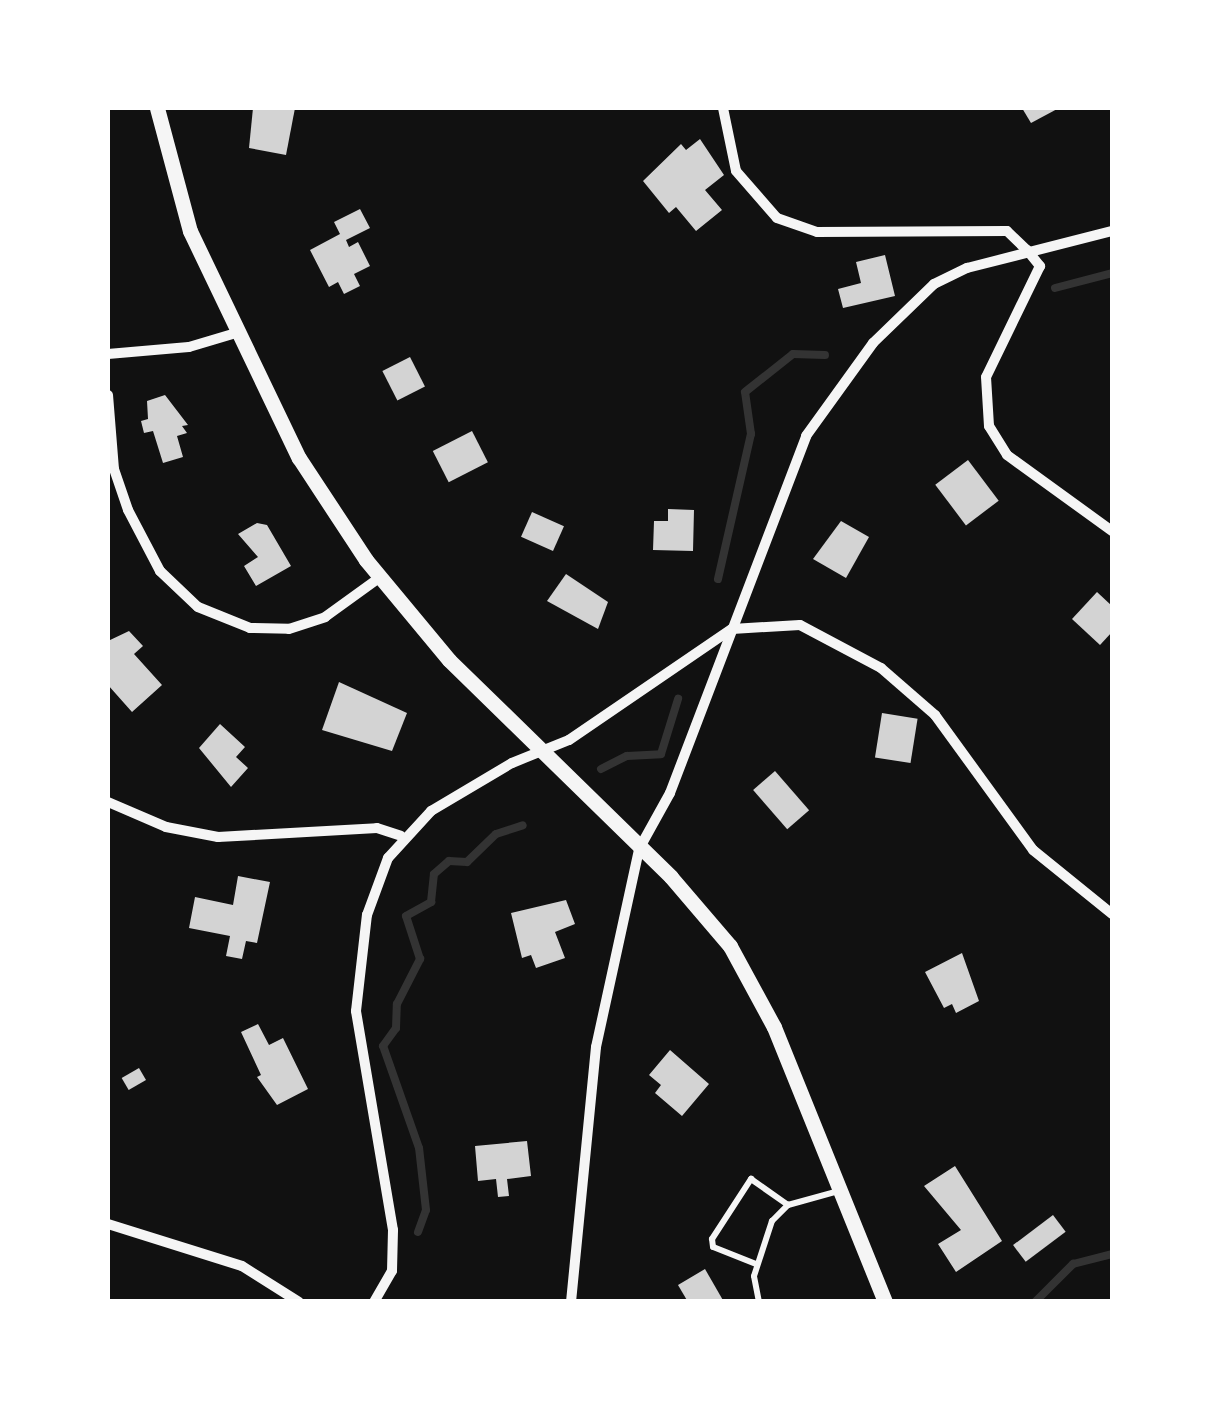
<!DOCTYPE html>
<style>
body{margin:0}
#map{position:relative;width:1220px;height:1409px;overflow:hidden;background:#111;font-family:"Fira Sans Condensed",sans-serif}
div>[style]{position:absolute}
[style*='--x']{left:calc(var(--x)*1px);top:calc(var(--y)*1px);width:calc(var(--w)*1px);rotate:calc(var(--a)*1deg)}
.stream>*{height:8px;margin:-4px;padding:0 4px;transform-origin:4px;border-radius:4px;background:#333}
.building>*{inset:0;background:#d3d3d3;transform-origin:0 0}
.service>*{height:6px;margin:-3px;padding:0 3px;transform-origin:3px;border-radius:3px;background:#f5f5f5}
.minor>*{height:10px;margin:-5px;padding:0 5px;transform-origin:5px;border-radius:5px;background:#f5f5f5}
.tertiary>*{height:15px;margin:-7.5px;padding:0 7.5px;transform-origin:7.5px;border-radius:7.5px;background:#f5f5f5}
span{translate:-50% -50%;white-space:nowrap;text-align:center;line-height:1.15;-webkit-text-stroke:10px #fff;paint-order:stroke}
.frame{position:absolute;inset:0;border:110px solid #fff;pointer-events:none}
</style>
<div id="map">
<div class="stream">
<i style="--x:1055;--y:288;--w:59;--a:-14.7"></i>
<i style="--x:718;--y:579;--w:149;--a:-77.2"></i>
<i style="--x:751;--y:434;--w:42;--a:-98.1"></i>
<i style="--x:745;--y:392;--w:61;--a:-38.4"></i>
<i style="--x:793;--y:354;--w:32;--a:2"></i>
<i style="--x:601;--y:769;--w:29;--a:-27"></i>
<i style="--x:627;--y:756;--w:34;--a:-3"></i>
<i style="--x:661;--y:754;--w:58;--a:-72.8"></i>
<i style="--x:418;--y:1232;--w:23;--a:-70"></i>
<i style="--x:426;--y:1210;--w:62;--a:-96.4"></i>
<i style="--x:419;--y:1148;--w:108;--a:-109.4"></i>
<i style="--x:383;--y:1046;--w:22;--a:-54"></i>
<i style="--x:396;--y:1028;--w:24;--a:-88"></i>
<i style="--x:397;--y:1004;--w:51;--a:-62.9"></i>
<i style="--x:420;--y:959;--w:45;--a:-108"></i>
<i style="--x:406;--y:916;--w:29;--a:-29"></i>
<i style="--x:431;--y:902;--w:28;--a:-84"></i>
<i style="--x:434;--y:874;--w:20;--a:-41"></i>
<i style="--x:449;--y:861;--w:18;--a:3"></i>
<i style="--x:467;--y:862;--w:40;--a:-44"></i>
<i style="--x:496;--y:834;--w:28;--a:-18"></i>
<i style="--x:1035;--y:1302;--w:54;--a:-45"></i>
<i style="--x:1073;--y:1264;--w:40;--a:-14.4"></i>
</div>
<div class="building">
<i style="clip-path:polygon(253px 108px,295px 108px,286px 155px,249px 148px)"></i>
<i style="clip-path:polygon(1022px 108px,1059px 108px,1031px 123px)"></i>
<i style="clip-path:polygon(700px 139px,724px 175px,705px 190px,722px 210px,696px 231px,676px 207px,669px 213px,643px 181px,681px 144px,686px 150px)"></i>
<i style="clip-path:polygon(360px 209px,370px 228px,346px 240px,349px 247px,358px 242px,370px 266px,354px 274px,360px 286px,344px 294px,338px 282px,329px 287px,310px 250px,340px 234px,334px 222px)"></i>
<i style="clip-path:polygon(885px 255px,895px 296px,843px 308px,838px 289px,861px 283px,856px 262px)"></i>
<i style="left:410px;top:357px;width:33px;height:31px;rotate:63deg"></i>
<i style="clip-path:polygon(165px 395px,188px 425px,182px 426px,187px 433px,177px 436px,183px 457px,163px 463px,153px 431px,144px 433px,141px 421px,148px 419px,147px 401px)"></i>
<i style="left:472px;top:431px;width:35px;height:44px;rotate:63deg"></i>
<i style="left:968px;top:460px;width:51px;height:41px;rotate:53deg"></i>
<i style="clip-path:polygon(668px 509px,694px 510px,693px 551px,653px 550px,654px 521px,668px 521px)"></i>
<i style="left:532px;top:512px;width:35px;height:27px;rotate:24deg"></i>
<i style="clip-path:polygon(841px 521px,869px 537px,846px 578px,813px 559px)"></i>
<i style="clip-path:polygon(257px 523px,267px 525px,291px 566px,256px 586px,244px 566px,258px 557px,238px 534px)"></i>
<i style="clip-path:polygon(566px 574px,608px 602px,598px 629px,547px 601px)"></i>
<i style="clip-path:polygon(1097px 592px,1112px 606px,1112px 632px,1100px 645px,1072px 619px)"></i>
<i style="clip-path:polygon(129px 631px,143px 646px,134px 654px,162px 685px,132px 712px,108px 685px,108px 641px)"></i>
<i style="clip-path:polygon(339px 682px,407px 713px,392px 751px,322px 730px)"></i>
<i style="left:882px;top:713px;width:36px;height:45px;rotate:9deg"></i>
<i style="clip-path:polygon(220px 724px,245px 747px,236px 757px,248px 768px,231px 787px,199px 748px)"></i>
<i style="left:775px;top:771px;width:52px;height:29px;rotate:49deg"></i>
<i style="clip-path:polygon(238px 876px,270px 882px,257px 943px,246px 941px,242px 959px,226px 956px,230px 936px,189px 928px,195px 897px,233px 905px)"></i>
<i style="clip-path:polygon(566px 900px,575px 924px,555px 932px,565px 958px,536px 968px,531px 955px,522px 958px,511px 913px)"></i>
<i style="clip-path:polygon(962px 953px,979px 1001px,956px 1013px,952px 1004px,944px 1008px,925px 972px)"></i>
<i style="clip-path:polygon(258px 1024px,269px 1045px,283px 1038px,308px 1089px,277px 1105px,257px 1077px,261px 1075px,241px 1032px)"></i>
<i style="clip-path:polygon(670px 1050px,709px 1084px,682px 1116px,655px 1093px,661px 1085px,649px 1075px)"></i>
<i style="left:139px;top:1068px;width:14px;height:20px;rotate:60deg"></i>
<i style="clip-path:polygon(527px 1141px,531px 1176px,507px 1179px,509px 1196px,498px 1197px,496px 1179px,478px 1181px,475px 1146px)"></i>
<i style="clip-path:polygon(955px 1166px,1002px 1241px,956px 1272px,938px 1244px,961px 1230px,924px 1186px)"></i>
<i style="left:1053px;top:1215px;width:21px;height:50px;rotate:53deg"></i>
<i style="clip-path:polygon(705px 1269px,724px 1302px,688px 1302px,678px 1285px)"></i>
</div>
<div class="service">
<i style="--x:756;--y:1264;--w:46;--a:-158.4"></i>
<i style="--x:713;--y:1247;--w:8;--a:-97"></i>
<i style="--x:712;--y:1239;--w:72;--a:-57"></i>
<i style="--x:751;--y:1179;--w:45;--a:35.1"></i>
<i style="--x:759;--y:1302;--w:26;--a:-101"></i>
<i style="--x:754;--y:1276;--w:58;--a:-71.9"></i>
<i style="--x:772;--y:1221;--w:23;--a:-45"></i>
<i style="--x:788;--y:1205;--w:53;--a:-15.4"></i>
</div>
<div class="minor">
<i style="--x:723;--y:108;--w:64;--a:78.3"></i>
<i style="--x:736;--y:171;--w:62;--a:48.9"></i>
<i style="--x:777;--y:218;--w:42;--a:19.3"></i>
<i style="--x:817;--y:232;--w:190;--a:-0.3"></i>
<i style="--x:1007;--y:231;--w:28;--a:44"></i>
<i style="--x:1027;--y:250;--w:21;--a:51"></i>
<i style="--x:1040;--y:266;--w:123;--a:115.9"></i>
<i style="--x:986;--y:377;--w:49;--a:86.5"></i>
<i style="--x:989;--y:426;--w:34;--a:58"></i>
<i style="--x:1007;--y:455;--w:130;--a:35.9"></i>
<i style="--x:108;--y:354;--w:81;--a:-4.9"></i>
<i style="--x:189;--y:347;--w:49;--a:-16.6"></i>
<i style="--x:108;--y:395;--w:74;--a:85.4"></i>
<i style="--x:114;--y:469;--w:43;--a:71.1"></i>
<i style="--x:128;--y:510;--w:69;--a:62.3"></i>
<i style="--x:160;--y:571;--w:52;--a:43.5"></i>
<i style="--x:198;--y:607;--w:56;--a:22"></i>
<i style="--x:250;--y:628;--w:39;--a:1"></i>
<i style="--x:289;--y:629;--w:38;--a:-18"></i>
<i style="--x:325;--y:617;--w:67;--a:-35.8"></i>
<i style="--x:108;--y:802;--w:63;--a:23.3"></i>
<i style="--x:166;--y:827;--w:53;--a:10.9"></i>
<i style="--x:218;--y:837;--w:159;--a:-3.2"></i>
<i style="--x:377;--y:828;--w:25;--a:18"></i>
<i style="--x:108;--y:1224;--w:140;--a:17.4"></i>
<i style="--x:242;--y:1266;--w:67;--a:32.3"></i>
<i style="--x:374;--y:1302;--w:36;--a:-60"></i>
<i style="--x:392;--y:1271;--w:41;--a:-88.6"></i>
<i style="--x:393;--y:1230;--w:222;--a:-99.6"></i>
<i style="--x:356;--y:1011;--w:97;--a:-83.5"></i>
<i style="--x:367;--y:915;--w:61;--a:-69.8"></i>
<i style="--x:388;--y:858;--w:64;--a:-47.5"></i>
<i style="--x:431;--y:811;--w:94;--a:-30.7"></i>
<i style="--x:512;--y:763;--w:61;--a:-22"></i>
<i style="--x:569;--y:740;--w:197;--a:-34.3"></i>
<i style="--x:732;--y:629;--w:68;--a:-3.4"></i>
<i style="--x:800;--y:625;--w:92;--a:28"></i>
<i style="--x:881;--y:668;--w:72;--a:41"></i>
<i style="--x:935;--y:715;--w:167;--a:54"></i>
<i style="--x:1033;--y:850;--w:102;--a:39"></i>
<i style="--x:571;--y:1302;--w:256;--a:-84.4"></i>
<i style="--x:596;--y:1047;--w:203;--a:-77.7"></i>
<i style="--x:639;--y:849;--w:64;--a:-61"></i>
<i style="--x:670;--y:793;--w:382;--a:-69.1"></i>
<i style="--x:806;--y:436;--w:115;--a:-54.2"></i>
<i style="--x:873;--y:343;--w:85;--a:-44"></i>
<i style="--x:934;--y:284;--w:37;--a:-26"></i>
<i style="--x:967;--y:268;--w:150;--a:-14.3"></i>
</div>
<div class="tertiary">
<i style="--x:157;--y:108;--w:127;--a:75"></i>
<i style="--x:190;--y:231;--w:252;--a:64.4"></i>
<i style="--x:299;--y:458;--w:122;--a:56.7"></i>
<i style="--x:366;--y:560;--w:130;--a:50.3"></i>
<i style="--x:449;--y:660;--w:310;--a:44.3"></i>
<i style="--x:671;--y:877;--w:91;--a:49.5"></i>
<i style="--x:730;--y:946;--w:92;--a:61.5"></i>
<i style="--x:774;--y:1027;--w:297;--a:68"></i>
</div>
<div class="frame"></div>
</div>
